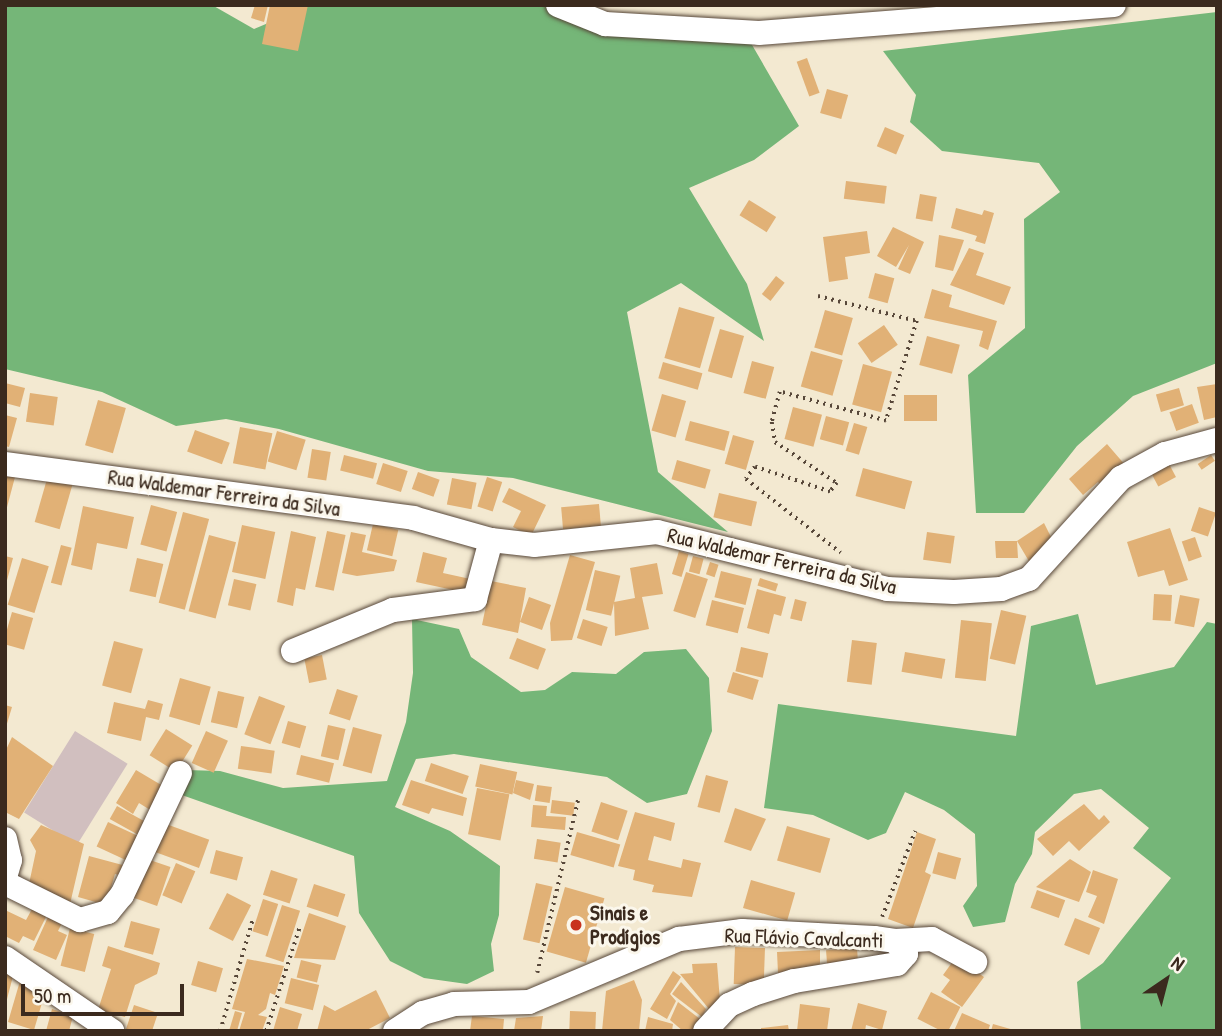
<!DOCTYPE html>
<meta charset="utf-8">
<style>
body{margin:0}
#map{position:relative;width:1222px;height:1036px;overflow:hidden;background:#f3e9d1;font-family:"Patrick Hand",sans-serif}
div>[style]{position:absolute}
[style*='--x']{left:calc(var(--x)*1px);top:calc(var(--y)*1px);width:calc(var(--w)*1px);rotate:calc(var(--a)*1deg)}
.industrial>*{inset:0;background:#d1bfbf;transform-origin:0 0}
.forest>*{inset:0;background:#75b678}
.building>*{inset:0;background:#e1b176;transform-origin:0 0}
.path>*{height:3.5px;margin-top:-1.75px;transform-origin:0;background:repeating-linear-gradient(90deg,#574739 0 2px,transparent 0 7px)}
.roads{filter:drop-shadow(0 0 2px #574739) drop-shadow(0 0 2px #574739)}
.minor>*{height:24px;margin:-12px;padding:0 12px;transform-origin:12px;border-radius:12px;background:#fff}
.dots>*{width:19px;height:19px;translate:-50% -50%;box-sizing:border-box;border:4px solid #fbf7ec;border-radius:50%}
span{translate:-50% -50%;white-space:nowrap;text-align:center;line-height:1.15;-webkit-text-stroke:6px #fbf7ec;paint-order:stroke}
.street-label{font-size:21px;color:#3b2a1e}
.poi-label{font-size:21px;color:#3b2a1e;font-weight:700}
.left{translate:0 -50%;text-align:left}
.frame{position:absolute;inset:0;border:7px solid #3b2a1e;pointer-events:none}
.north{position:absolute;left:1131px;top:945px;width:70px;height:70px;-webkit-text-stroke:5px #fbf7ec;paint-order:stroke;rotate:35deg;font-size:19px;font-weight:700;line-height:28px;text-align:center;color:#3b2a1e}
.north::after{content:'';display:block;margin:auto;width:24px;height:32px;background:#3b2a1e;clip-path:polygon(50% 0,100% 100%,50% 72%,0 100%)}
.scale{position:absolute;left:21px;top:984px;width:163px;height:32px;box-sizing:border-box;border:4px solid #3b2a1e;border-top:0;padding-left:9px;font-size:21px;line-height:24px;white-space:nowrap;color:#3b2a1e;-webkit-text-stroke:5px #fbf7ec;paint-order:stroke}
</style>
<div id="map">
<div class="industrial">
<i style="left:75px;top:731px;width:62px;height:96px;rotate:32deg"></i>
</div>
<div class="forest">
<i style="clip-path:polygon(5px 5px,212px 5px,254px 29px,311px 5px,562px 5px,748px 38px,799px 126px,754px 160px,689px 188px,747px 284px,764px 341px,681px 283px,627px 312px,658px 472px,728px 532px,513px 478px,428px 471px,279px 429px,226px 419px,176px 426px,102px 392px,5px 369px)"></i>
<i style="clip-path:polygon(1217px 12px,1217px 363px,1133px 396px,1077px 446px,1024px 513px,976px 513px,968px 375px,1025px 328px,1024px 219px,1060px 192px,1039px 163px,942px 151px,910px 122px,916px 95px,883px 51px)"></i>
<i style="clip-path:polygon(1078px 614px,1096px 685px,1174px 667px,1207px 622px,1217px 624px,1217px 1031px,1081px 1031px,1077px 982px,1103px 963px,1171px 878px,1133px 848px,1149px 828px,1101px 789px,1074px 794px,1035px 832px,1032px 854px,1015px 884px,1005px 922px,973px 927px,963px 906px,977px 886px,975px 834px,944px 810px,905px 792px,886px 833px,868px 840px,813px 815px,764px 808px,778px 704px,1016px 736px,1031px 626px)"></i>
<i style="clip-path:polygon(412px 619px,459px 629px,471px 657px,521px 692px,545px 690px,572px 672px,616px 674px,644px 652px,686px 649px,709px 678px,712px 731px,687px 794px,647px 803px,607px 777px,454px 754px,416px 759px,395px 807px,450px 831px,500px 866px,499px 915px,491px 944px,494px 971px,467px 984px,424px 978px,390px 961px,359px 913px,354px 856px,179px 794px,186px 770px,220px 771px,283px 788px,387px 781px,406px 722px,413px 673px)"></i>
</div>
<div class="building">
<i style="clip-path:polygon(255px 5px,268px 5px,264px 22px,251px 18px)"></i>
<i style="clip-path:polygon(270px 5px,308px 5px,298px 51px,262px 44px)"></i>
<i style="left:807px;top:58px;width:37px;height:11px;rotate:70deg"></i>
<i style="left:827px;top:89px;width:22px;height:25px;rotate:16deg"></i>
<i style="left:885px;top:127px;width:21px;height:21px;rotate:23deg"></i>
<i style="left:846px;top:181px;width:41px;height:18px;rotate:7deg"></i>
<i style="left:920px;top:194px;width:17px;height:25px;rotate:10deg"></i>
<i style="left:749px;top:200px;width:32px;height:18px;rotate:32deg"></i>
<i style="clip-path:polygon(956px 208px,982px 215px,984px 210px,994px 213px,985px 244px,975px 241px,977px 236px,951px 228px)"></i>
<i style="clip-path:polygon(893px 227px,924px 242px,910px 274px,898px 269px,909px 245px,896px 267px,877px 256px)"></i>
<i style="clip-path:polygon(867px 231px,870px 253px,845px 257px,848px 279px,829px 282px,823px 237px)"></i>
<i style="clip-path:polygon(939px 235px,964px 240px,953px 271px,935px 267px)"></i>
<i style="clip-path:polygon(969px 248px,984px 253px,976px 275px,1011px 287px,1004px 305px,950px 285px)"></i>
<i style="left:875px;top:273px;width:20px;height:26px;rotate:15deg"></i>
<i style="left:776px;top:276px;width:11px;height:23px;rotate:38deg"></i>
<i style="clip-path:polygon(932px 289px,952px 295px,949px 307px,997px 321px,988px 350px,979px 346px,983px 331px,924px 318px)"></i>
<i style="left:679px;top:307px;width:37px;height:53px;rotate:16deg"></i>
<i style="left:825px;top:310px;width:29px;height:39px;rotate:16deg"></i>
<i style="left:884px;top:325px;width:24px;height:32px;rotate:55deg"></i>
<i style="left:720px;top:329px;width:25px;height:44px;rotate:16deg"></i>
<i style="left:927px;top:336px;width:34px;height:30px;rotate:15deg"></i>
<i style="left:811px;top:351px;width:33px;height:37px;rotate:16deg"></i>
<i style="left:752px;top:361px;width:23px;height:33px;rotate:15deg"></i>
<i style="left:663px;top:362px;width:41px;height:17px;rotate:16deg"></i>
<i style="left:863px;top:364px;width:30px;height:42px;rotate:15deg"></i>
<i style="clip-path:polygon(5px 383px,25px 388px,20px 407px,5px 403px)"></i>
<i style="clip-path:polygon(1217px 384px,1217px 417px,1204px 420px,1197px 387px)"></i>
<i style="left:1179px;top:388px;width:18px;height:24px;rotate:74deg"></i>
<i style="left:30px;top:393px;width:28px;height:29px;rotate:8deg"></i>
<i style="left:662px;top:394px;width:25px;height:38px;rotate:16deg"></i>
<i style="left:904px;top:395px;width:33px;height:26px"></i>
<i style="left:98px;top:400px;width:29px;height:47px;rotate:16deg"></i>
<i style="left:1192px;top:404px;width:20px;height:24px;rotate:70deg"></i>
<i style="left:793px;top:407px;width:30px;height:33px;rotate:15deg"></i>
<i style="clip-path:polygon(5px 415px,17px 418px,9px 447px,5px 446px)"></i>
<i style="left:826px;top:416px;width:24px;height:24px;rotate:15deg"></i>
<i style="left:690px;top:421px;width:41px;height:20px;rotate:15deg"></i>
<i style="left:854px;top:423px;width:14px;height:29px;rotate:17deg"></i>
<i style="left:240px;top:427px;width:33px;height:37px;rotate:11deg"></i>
<i style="left:195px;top:430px;width:37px;height:23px;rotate:20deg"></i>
<i style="left:277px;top:431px;width:30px;height:32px;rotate:17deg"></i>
<i style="left:733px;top:435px;width:22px;height:30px;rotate:16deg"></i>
<i style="clip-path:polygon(1107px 444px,1126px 466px,1103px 487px,1098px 482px,1083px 495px,1069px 479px)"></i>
<i style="left:312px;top:449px;width:19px;height:29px;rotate:9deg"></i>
<i style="left:344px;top:455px;width:34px;height:16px;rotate:14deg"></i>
<i style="left:1211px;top:455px;width:7px;height:16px;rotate:56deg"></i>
<i style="left:677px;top:460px;width:35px;height:20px;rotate:16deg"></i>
<i style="left:1168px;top:462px;width:17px;height:20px;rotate:62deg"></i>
<i style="left:383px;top:463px;width:26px;height:22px;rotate:18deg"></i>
<i style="left:863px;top:468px;width:51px;height:29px;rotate:15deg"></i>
<i style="left:49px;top:472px;width:26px;height:52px;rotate:16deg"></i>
<i style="left:418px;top:472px;width:23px;height:18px;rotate:20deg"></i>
<i style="clip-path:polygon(5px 474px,15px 477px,6px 511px,5px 511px)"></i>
<i style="left:487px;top:477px;width:16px;height:31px;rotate:18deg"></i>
<i style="left:452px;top:478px;width:25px;height:27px;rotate:11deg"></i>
<i style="clip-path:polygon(509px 488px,546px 505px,531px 536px,513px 527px,521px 511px,502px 502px)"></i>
<i style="left:719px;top:493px;width:39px;height:25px;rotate:13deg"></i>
<i style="left:599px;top:504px;width:22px;height:38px;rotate:85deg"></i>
<i style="left:151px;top:505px;width:27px;height:41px;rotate:15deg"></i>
<i style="clip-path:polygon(83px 506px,134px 517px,127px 549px,97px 543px,92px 570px,71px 565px)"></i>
<i style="left:1199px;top:507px;width:18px;height:25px;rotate:19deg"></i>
<i style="left:183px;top:512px;width:27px;height:94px;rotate:15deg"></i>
<i style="clip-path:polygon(1044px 523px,1053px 541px,1030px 563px,1017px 541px,1018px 558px,996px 558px,995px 541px,1017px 541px)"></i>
<i style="left:373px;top:524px;width:26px;height:27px;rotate:13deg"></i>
<i style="left:242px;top:525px;width:34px;height:48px;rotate:12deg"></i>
<i style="clip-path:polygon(1170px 528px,1188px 580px,1169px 586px,1164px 570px,1138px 577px,1127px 542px)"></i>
<i style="clip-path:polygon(291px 531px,316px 537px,305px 590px,296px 588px,293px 606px,277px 602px)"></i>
<i style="left:327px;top:531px;width:19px;height:57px;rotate:12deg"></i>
<i style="clip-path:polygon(351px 532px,366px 535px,362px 552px,397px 560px,394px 571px,357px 576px,342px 573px)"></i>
<i style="left:927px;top:532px;width:28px;height:28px;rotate:8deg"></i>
<i style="left:209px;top:535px;width:28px;height:79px;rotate:15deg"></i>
<i style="left:1195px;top:537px;width:21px;height:14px;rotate:71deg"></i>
<i style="left:61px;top:545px;width:11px;height:39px;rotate:15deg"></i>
<i style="left:679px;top:551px;width:10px;height:24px;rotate:17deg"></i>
<i style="clip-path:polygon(423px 552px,447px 558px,443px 573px,475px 580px,472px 594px,416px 582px)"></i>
<i style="clip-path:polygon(570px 555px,595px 562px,572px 640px,551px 641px,550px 623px)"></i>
<i style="clip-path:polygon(5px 556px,13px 558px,6px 584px,5px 584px)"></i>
<i style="left:693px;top:556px;width:11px;height:16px;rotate:15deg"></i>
<i style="left:22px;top:558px;width:28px;height:49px;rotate:17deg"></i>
<i style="left:137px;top:558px;width:27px;height:34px;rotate:13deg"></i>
<i style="left:710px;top:562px;width:9px;height:13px;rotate:18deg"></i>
<i style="clip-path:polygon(657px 563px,663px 594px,642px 597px,649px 629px,615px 636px,614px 602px,635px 598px,630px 568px)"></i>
<i style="left:595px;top:570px;width:26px;height:41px;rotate:13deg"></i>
<i style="left:721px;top:571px;width:32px;height:27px;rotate:14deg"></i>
<i style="left:686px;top:572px;width:23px;height:41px;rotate:18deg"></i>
<i style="left:760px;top:578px;width:19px;height:8px;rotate:18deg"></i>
<i style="left:234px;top:579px;width:23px;height:27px;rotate:13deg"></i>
<i style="clip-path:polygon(491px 581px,526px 588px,520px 622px,529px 597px,551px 605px,542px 630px,520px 622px,518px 633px,482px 625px)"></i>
<i style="clip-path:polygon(757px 589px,786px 597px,781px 616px,774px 614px,769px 634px,747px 628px)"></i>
<i style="left:1154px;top:594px;width:18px;height:26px;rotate:3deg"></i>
<i style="left:1180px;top:595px;width:20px;height:29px;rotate:11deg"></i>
<i style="left:795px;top:599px;width:12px;height:20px;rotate:14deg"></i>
<i style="left:712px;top:600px;width:33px;height:26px;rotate:14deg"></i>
<i style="left:1001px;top:610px;width:26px;height:50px;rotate:13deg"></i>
<i style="left:12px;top:612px;width:22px;height:33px;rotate:16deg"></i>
<i style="left:583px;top:619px;width:26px;height:20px;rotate:18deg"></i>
<i style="left:961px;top:620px;width:31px;height:58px;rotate:6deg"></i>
<i style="left:517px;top:638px;width:31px;height:22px;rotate:21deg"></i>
<i style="left:852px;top:640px;width:25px;height:42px;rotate:7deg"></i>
<i style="left:114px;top:641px;width:30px;height:46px;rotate:15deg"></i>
<i style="left:741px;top:647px;width:28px;height:25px;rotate:13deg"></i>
<i style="left:905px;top:652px;width:41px;height:20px;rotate:10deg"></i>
<i style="left:322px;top:655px;width:25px;height:18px;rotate:79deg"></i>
<i style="left:733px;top:672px;width:27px;height:21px;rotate:17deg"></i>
<i style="left:180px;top:678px;width:32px;height:40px;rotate:16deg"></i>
<i style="left:337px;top:689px;width:22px;height:26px;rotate:18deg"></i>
<i style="left:218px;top:691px;width:27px;height:32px;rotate:13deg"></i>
<i style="left:259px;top:696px;width:28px;height:41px;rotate:21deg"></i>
<i style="clip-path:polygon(148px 700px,163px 704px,159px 720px,146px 717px,141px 741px,107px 733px,114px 702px,145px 709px)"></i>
<i style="clip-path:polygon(5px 705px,12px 707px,6px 727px,5px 727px)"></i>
<i style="left:288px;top:721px;width:19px;height:23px;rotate:16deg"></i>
<i style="left:328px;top:725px;width:18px;height:32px;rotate:13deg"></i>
<i style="left:353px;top:727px;width:30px;height:40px;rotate:15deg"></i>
<i style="left:166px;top:729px;width:31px;height:31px;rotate:32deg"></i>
<i style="left:206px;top:731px;width:24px;height:35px;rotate:24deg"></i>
<i style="clip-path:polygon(12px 737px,53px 766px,19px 819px,5px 812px,5px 752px)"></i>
<i style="left:241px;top:746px;width:34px;height:23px;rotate:8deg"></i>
<i style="left:301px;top:755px;width:34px;height:20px;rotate:14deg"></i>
<i style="left:431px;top:763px;width:40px;height:19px;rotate:19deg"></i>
<i style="left:480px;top:764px;width:38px;height:23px;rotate:12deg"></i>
<i style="clip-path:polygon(136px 770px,168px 789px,155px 813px,139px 803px,133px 814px,116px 803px)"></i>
<i style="left:706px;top:775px;width:23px;height:33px;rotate:15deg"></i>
<i style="clip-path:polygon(411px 780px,467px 798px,463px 816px,432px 808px,429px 814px,402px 805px)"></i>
<i style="clip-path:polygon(516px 780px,534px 784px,530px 800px,513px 793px)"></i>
<i style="left:537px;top:785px;width:15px;height:16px;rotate:8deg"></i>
<i style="left:477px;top:788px;width:33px;height:47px;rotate:11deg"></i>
<i style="left:552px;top:800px;width:23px;height:13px;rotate:7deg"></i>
<i style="left:601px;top:802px;width:28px;height:31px;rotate:18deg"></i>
<i style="clip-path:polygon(1084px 804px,1099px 820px,1104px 815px,1110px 822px,1079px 851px,1069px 841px,1053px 856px,1037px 839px)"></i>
<i style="clip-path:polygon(533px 805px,547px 806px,546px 816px,566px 817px,565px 830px,531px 827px)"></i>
<i style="left:117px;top:806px;width:39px;height:15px;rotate:29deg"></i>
<i style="clip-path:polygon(735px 808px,766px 819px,751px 851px,724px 842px)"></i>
<i style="clip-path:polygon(635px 812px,675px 823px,671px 841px,654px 836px,648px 860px,681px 868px,683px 859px,701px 863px,692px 897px,652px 892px,654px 885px,633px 880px,635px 870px,618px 866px)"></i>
<i style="left:108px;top:822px;width:38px;height:27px;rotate:25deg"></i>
<i style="left:166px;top:824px;width:46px;height:30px;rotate:20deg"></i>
<i style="clip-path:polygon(41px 825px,84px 844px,70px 904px,29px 884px,36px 851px,30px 840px)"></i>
<i style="left:787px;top:826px;width:45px;height:36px;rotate:16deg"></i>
<i style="left:577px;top:832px;width:45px;height:24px;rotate:16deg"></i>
<i style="clip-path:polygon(917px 832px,936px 839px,925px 872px,931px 875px,913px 928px,888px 919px)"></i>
<i style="left:537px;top:839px;width:24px;height:20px;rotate:9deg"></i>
<i style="left:216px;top:850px;width:28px;height:24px;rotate:15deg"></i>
<i style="left:938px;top:852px;width:24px;height:22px;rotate:15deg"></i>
<i style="clip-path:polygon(89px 856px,130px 867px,127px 877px,115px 874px,106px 905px,78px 897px)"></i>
<i style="left:144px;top:858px;width:28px;height:41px;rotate:19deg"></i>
<i style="clip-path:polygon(1070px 859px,1091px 872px,1079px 902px,1036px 887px)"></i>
<i style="left:176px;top:863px;width:21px;height:35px;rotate:23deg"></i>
<i style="left:271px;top:870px;width:28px;height:26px;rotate:18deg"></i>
<i style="clip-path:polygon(1093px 870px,1118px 879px,1104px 924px,1088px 917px,1097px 896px,1086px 892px)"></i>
<i style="left:751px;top:880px;width:46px;height:29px;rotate:16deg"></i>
<i style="left:536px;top:883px;width:17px;height:58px;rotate:13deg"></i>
<i style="left:314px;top:884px;width:33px;height:24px;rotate:18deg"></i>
<i style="left:565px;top:887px;width:41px;height:67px;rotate:16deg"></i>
<i style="left:1037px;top:890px;width:30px;height:19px;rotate:20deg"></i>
<i style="left:227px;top:893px;width:27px;height:40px;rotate:27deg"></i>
<i style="left:263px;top:899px;width:16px;height:34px;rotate:18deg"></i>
<i style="left:282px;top:905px;width:19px;height:54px;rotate:18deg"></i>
<i style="clip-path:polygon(32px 909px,46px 917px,34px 941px,23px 936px,19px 943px,5px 936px,5px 910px,26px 920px)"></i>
<i style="clip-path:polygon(309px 913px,346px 926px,335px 960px,294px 958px)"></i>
<i style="clip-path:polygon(48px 917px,62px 923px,58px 931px,67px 935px,56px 960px,33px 950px)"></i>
<i style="left:1075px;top:918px;width:27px;height:29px;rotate:22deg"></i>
<i style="left:131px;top:921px;width:30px;height:27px;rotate:15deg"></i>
<i style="left:70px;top:928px;width:25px;height:39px;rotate:14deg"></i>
<i style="clip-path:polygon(108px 946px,160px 963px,157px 974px,135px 985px,125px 1017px,98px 1010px,111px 969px,102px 966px)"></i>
<i style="left:735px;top:947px;width:30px;height:37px;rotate:2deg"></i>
<i style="left:857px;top:948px;width:14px;height:31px;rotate:86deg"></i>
<i style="clip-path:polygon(820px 950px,820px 966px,778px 973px,777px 952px)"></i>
<i style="clip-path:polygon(956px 957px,984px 977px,962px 1007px,941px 992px,950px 980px,943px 975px)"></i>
<i style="clip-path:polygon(247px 959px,284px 966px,275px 995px,270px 993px,266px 1009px,258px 1015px,267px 1017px,262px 1031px,239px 1031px,245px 1012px,232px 1009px)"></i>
<i style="left:301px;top:960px;width:21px;height:18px;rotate:14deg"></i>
<i style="left:198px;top:961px;width:26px;height:25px;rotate:16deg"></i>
<i style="clip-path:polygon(717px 963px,720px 1001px,709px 1009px,680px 974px,693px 973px,692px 964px)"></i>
<i style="clip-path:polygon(673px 971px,681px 977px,670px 994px,676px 1001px,667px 1019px,650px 1009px)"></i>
<i style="clip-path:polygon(5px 974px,13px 976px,6px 1003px,5px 1003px)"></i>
<i style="left:291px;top:978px;width:29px;height:26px;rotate:14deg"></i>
<i style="clip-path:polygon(634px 980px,642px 1000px,639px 1031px,602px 1031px,606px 991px)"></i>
<i style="clip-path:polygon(20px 981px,44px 996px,34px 1030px,8px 1022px)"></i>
<i style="clip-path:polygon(681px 982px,706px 1009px,702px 1017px,672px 994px)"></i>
<i style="clip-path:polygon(376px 990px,390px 1018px,365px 1031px,317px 1031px,324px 1005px,335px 1011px)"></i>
<i style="left:931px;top:992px;width:33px;height:30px;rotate:27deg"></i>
<i style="clip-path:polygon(678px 1002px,700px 1019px,695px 1031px,683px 1031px,670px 1020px)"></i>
<i style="clip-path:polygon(858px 1003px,887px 1011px,882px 1030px,866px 1025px,865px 1031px,851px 1031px)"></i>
<i style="clip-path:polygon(800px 1004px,830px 1008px,827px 1031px,797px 1031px)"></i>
<i style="clip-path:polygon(134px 1005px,158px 1013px,152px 1031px,126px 1029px)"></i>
<i style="clip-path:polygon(280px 1007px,302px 1014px,297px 1031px,273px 1031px)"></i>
<i style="clip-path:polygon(52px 1009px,73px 1016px,69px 1031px,46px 1031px)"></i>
<i style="clip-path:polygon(235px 1011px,242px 1013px,237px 1031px,229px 1031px)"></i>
<i style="left:570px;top:1011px;width:26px;height:20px;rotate:2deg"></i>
<i style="clip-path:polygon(962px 1013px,990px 1025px,988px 1031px,954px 1031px)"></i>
<i style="clip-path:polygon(472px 1016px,504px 1019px,503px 1031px,470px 1031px)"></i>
<i style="clip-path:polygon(543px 1016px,541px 1031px,514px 1031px,516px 1018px)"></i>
<i style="clip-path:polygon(648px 1017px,673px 1024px,672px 1031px,645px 1031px)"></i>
<i style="clip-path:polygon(993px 1024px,1014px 1030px,1013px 1031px,991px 1031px)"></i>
<i style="clip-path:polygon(788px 1025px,789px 1031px,761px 1031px,761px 1028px)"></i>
</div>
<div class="path">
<i style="--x:818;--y:296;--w:102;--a:14.2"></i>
<i style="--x:917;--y:321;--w:105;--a:107.2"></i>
<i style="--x:886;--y:421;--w:110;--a:-164.7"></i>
<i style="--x:780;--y:392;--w:31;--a:105"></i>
<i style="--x:772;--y:422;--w:20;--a:81"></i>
<i style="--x:775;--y:442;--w:74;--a:33.5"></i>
<i style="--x:837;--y:483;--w:11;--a:128"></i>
<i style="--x:830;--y:492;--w:79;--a:-161.6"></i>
<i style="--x:755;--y:467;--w:15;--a:127"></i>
<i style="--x:746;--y:479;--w:120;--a:37.9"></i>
<i style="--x:882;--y:917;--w:92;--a:-69"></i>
<i style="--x:537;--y:973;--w:178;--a:-76.7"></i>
<i style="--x:220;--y:1031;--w:118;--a:-73.7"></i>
<i style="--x:266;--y:1031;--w:110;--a:-72.1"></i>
</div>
<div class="roads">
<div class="minor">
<i style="--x:558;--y:5;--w:51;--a:22"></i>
<i style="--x:605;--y:24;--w:154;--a:3.3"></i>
<i style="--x:759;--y:33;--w:356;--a:-4.5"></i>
<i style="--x:5;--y:464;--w:412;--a:7.5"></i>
<i style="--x:413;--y:518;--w:81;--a:15.8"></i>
<i style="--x:491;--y:540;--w:43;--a:6.6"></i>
<i style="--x:534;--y:545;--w:124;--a:-6"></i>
<i style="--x:657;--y:532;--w:237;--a:13.9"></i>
<i style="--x:887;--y:589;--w:67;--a:2.6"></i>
<i style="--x:954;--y:592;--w:47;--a:-3.7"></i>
<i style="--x:1001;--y:589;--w:30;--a:-20"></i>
<i style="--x:1029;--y:579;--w:137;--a:-47.7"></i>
<i style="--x:1121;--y:478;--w:50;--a:-28.6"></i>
<i style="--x:1165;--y:454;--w:54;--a:-15.1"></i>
<i style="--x:293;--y:651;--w:108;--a:-22.3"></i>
<i style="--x:393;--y:610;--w:83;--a:-7.6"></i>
<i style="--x:475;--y:599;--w:61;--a:-74.8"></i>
<i style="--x:5;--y:839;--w:22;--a:77"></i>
<i style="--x:10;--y:860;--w:18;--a:106"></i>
<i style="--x:5;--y:883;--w:84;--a:26.3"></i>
<i style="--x:80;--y:920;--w:29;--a:-16"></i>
<i style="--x:108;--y:912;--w:22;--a:-51"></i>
<i style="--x:122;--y:895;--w:135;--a:-64.6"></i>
<i style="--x:895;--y:941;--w:37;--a:-3"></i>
<i style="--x:932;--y:939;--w:49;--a:28.1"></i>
<i style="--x:5;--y:958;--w:130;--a:34.3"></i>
<i style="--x:395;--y:1031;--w:33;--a:-33"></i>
<i style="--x:423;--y:1013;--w:32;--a:-16"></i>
<i style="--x:454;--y:1004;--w:75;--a:-1.5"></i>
<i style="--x:529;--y:1002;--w:163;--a:-22.8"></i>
<i style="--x:679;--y:939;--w:64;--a:-7.2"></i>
<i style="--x:742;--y:931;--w:132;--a:3"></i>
<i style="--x:874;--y:938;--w:21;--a:8"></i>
<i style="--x:895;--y:941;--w:17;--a:50"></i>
<i style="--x:906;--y:954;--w:13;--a:132"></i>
<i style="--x:897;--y:964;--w:104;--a:170.6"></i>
<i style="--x:794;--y:981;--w:43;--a:162.4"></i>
<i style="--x:753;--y:994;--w:26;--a:155"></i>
<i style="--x:729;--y:1005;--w:35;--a:133"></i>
</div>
</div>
<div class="dots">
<i style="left:576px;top:925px;background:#c8321e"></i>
</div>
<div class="street-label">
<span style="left:224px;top:493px;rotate:8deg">Rua Waldemar Ferreira da Silva</span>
<span style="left:782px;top:561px;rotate:13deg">Rua Waldemar Ferreira da Silva</span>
<span style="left:804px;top:938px;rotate:2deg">Rua Flávio Cavalcanti</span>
</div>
<div class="poi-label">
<span class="left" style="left:590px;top:925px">Sinais e<br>Prodígios</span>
</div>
<div class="frame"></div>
<div class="north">N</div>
<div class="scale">50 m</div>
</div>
